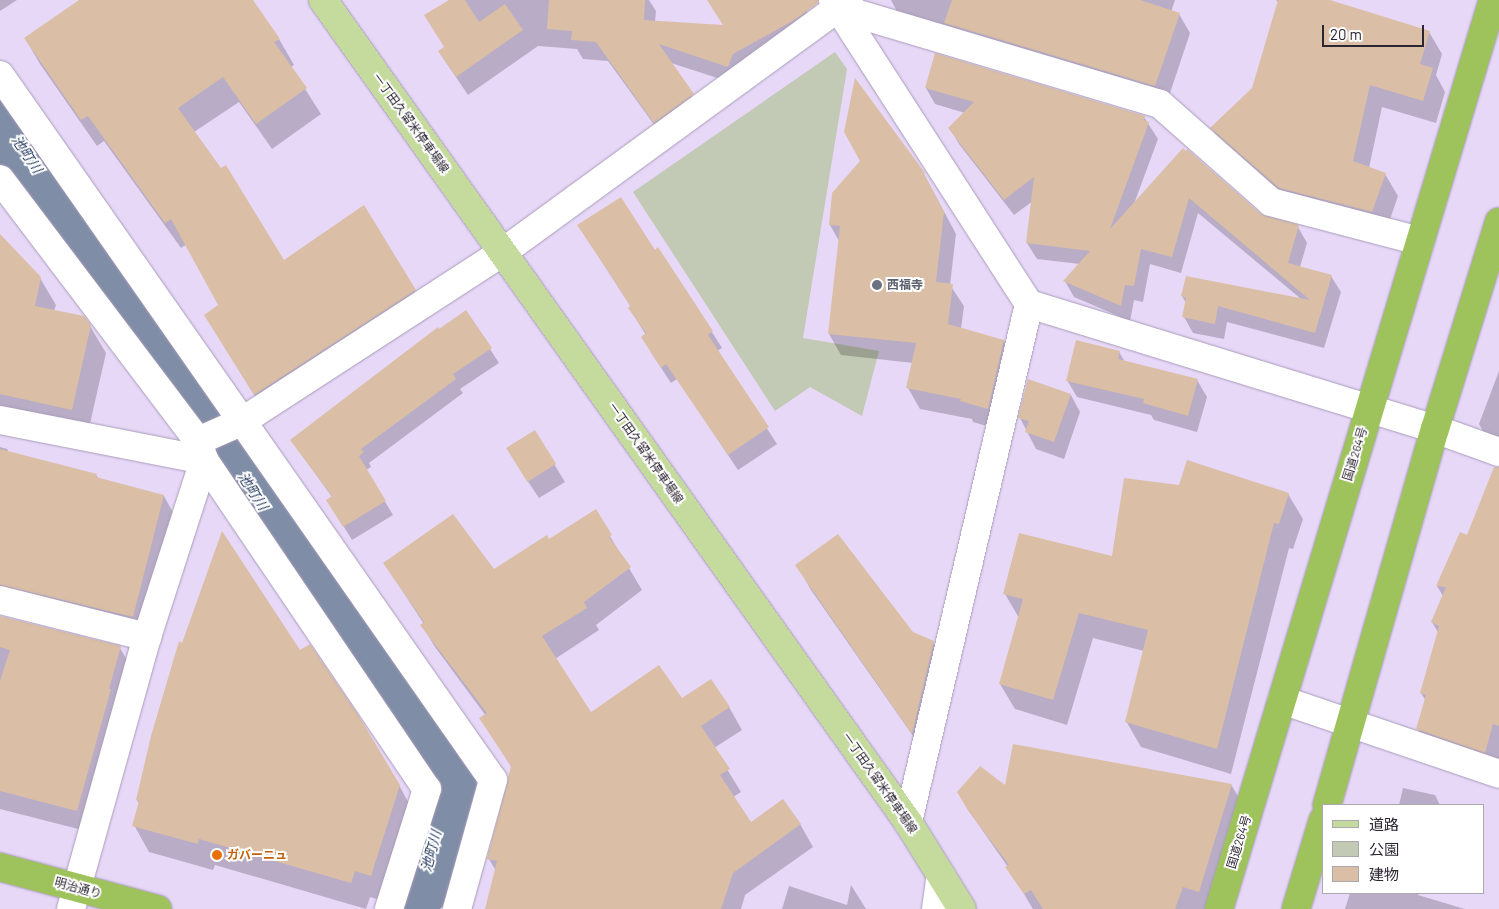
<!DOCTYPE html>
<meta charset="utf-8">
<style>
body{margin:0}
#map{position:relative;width:1499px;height:909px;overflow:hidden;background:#e7d8f8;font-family:Barlow,"Noto Sans JP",sans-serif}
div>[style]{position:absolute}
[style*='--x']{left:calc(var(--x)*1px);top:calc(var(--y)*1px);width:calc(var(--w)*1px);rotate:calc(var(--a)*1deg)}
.green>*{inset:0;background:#c2c9b4}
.shadow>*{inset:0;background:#0003}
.river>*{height:61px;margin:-30.5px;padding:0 30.5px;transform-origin:30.5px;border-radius:30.5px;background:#7f8da6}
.building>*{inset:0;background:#dabfa6;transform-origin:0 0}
.roads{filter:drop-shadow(0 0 1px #a99cb9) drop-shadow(0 0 1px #a99cb9)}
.minor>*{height:28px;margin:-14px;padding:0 14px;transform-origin:14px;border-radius:14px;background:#fff}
.major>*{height:28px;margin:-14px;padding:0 14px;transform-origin:14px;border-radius:14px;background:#c5db9d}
.highway>*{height:28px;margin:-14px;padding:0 14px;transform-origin:14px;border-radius:14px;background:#9fc35c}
.dots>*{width:14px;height:14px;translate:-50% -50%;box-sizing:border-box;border:2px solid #fff;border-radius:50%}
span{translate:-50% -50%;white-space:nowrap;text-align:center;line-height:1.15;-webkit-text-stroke:4px #fff;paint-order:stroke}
.street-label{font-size:12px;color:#2c2632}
.worship-label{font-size:12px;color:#5b616d;font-weight:700}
.left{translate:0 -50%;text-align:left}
.food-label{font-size:12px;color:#c56008;font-weight:700}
.water-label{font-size:14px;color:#273c61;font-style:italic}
.legend{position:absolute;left:1322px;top:804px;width:162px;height:90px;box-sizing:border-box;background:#fff;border:1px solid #aba8ad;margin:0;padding:6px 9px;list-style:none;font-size:15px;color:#2c2632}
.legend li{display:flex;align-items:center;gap:10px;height:25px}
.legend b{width:25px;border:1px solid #aba8ad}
.scale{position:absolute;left:1322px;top:25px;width:102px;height:22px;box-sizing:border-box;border:2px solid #2c2632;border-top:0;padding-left:6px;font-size:15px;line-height:18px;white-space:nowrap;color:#2c2632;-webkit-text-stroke:4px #fff;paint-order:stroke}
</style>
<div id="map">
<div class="green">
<i style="clip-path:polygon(835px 52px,847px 69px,803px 338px,879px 351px,862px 416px,810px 387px,775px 411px,633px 192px)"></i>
</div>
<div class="shadow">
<i style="clip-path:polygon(0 0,17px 0,0 11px)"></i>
<i style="clip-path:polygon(82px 0,252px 0,279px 39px,294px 65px,291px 67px,321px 114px,272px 149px,239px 102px,194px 132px,284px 262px,415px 291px,429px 317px,270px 420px,221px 341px,220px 306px,187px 244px,181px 248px,104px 141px,97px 146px,40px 64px,25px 38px)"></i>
<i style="clip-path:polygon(451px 0,649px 0,656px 11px,655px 22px,724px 26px,708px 0,800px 0,818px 30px,739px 85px,671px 63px,703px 113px,666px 141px,608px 61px,583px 59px,577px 49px,538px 46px,468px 95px,439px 52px,445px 48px)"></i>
<i style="clip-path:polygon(891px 0,1175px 0,1171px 12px,1179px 14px,1190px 33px,1166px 105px,900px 17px)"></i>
<i style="clip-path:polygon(1276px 0,1326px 0,1429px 32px,1442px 54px,1436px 75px,1445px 92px,1436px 123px,1382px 107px,1369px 168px,1385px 174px,1398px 196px,1385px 234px,1293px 210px,1225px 150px,1212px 128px,1254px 89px,1278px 2px)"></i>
<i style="clip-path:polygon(936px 55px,1144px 117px,1158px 139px,1134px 204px,1183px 150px,1260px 215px,1298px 227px,1307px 243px,1300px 267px,1331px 276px,1341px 292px,1324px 348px,1227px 322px,1224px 339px,1193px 333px,1184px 317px,1186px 303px,1182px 296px,1301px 299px,1198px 213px,1181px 273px,1150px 264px,1143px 302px,1134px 300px,1130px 321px,1074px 297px,1065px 281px,1080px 264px,1037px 259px,1027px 243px,1033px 201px,1014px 215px,959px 144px,950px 128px,965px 113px,935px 104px,926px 88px)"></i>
<i style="clip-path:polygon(924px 174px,956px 234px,950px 285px,964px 306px,961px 329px,1004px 341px,1016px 363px,1000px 430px,973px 422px,972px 419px,920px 409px,908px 388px,913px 363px,841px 355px,829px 334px,839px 241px,830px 225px,833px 194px)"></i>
<i style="clip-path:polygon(578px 225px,654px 251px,658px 249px,712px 332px,722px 348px,717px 351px,777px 444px,738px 470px,677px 379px,671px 383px,652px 354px,646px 335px,629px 308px,631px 307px)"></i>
<i style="clip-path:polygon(0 244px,40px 278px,56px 305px,54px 311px,90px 326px,106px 353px,87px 437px,0 417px)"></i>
<i style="clip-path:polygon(466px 312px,499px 363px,460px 389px,463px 393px,369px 463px,371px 467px,366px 470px,393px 515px,352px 540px,336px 514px,332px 497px,291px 440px)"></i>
<i style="clip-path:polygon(1119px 352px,1125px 362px,1197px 380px,1207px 397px,1197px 432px,1154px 420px,1151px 415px,1077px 397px,1067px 380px)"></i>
<i style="clip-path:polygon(1499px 371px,1499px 448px,1491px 445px,1479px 424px)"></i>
<i style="clip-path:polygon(1071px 395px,1080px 412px,1064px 459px,1036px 449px,1020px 418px)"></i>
<i style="clip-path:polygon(534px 431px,565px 482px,539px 498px,517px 465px)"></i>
<i style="clip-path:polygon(0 447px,7px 449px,9px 453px,96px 475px,98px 478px,164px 496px,176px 518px,145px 638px,0 612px)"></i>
<i style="clip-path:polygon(1499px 468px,1499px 775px,1430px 750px,1418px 729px,1426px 701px,1421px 693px,1439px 634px,1432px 622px,1443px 596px,1437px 586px,1468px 536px)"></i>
<i style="clip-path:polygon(1180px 486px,1288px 494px,1303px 519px,1293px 549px,1289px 548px,1231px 774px,1141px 747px,1126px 721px,1144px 651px,1093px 638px,1067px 725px,1015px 709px,1000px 684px,1019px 618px,1005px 594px,1113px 558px)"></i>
<i style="clip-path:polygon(595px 511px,642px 590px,596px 625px,599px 630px,555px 659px,591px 714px,682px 699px,729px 707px,742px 730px,714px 748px,741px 792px,733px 797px,751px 823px,800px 824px,813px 847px,745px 895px,741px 909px,487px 909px,496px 871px,489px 859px,512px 768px,481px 719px,486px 716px,435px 647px,422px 625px,424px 624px,384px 563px,494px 571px,549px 541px)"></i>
<i style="clip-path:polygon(797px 565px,912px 633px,933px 642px,947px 667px,927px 756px,811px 590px)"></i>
<i style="clip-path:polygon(0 617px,120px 648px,132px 669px,90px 832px,0 809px)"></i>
<i style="clip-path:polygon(300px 651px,399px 785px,414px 813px,387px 902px,370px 897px,366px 909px,215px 865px,213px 870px,149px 852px,134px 825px,140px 805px,137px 800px)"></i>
<i style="clip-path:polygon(1014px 745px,1232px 786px,1244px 807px,1213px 909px,1033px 909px,1008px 867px,971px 814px,1006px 787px)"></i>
<i style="clip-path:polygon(1403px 788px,1435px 795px,1440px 805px,1399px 805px)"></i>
<i style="clip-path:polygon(851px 885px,866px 909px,782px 909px,789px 886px,847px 905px)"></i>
<i style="clip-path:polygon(1350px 893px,1419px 893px,1418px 895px,1465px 909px,1345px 909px)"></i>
</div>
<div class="river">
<i style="--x:0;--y:114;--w:314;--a:55.7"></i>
<i style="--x:177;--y:373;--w:497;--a:57"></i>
<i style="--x:448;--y:790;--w:97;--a:105.6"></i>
</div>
<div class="building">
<i style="clip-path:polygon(79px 0,253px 0,280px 39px,274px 42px,307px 88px,256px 124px,223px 77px,178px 108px,221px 168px,226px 165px,284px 260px,364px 205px,416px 290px,254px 395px,204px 315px,218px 305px,171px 219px,165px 223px,88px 116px,81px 120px,24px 38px)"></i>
<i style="clip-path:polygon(449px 0,465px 0,479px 22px,505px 4px,523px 30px,456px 77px,438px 51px,444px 47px,424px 15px)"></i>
<i style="clip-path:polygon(549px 0,645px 0,644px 20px,723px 25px,707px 0,818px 0,818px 3px,796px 19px,733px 54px,728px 67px,659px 44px,694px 94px,654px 123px,596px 42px,571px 40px,572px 31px,547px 29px)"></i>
<i style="clip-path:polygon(952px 0,1140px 0,1180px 13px,1155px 86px,944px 23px)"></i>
<i style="clip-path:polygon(1278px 0,1330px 0,1430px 31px,1420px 64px,1433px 68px,1423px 101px,1370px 85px,1353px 161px,1386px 173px,1372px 212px,1279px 188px,1210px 128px,1252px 88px)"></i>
<i style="clip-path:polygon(935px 53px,1145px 116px,1144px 120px,1149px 122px,1110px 229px,1183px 148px,1186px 151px,1187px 149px,1261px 214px,1299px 225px,1288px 263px,1332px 275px,1315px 333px,1218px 306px,1215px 324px,1182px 317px,1186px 298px,1181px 296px,1186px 276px,1310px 300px,1189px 198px,1172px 257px,1141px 249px,1134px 286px,1125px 285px,1121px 306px,1063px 281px,1090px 251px,1026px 243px,1034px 177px,1004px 200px,948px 128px,974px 102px,925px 88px)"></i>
<i style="clip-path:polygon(855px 78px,925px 173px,924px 174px,944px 212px,936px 282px,953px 284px,948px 324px,1004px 340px,988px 409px,960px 401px,961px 399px,906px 388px,916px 343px,828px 334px,840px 226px,829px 225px,832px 193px,860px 161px,844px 132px)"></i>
<i style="clip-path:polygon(621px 197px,655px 250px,658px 247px,713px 331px,708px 335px,769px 427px,728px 455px,666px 364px,661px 368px,641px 337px,646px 333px,628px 308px,630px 306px,612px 277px,577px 225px)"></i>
<i style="clip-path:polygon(0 234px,41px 277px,35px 306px,84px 316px,91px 325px,72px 410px,0 394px)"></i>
<i style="clip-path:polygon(466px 310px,492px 348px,453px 374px,456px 379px,361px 449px,364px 452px,359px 456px,386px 501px,343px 527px,326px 500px,332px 496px,290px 440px,438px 327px,439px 329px)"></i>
<i style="clip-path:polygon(1076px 340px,1120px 351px,1118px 359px,1198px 379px,1188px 416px,1143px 403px,1144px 399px,1066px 381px)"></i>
<i style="clip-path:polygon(1028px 379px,1071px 394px,1054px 442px,1025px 432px,1029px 421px,1018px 418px)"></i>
<i style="left:535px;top:430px;width:40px;height:34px;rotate:58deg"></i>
<i style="clip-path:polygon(0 449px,97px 474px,96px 477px,164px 495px,133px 617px,0 585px)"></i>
<i style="clip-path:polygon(1187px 460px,1289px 493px,1279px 524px,1274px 523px,1217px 749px,1125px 722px,1148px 630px,1079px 613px,1053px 700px,999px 684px,1023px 599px,1003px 594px,1019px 533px,1112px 556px,1124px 478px,1179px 485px)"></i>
<i style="clip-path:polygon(1494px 467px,1499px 467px,1499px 726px,1493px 724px,1485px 753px,1416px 729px,1426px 695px,1420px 693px,1439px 626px,1431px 622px,1446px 587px,1436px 586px,1460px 532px,1467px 535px)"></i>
<i style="clip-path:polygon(596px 509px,612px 535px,609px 537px,631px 567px,584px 602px,587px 608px,542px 636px,591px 712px,659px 665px,682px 698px,711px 679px,730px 707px,701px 726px,730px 769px,720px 775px,751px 822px,783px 799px,801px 824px,733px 873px,721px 909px,485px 909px,497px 861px,487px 859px,511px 766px,479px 718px,487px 713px,420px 625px,424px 622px,383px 563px,453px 514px,494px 569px,547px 535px,549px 539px)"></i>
<i style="clip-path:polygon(222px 531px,300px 650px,310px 644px,357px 713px,400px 785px,371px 876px,355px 871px,351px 883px,199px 839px,198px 844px,132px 826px,139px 801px,136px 800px,151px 736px,179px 641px,182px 643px)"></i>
<i style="clip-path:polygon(838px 534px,913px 632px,934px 641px,912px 734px,795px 565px)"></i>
<i style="clip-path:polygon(0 616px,121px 646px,109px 689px,111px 689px,77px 811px,0 791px,0 681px,10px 650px,0 647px)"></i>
<i style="clip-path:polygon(1013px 744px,1232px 784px,1199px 892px,1183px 887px,1175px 909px,1043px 909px,1031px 890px,1024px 894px,1005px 867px,1009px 865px,969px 812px,957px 792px,980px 766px,1005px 785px)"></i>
</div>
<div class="roads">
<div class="minor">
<i style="--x:833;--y:0;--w:362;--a:57.2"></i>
<i style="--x:1029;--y:304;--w:425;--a:17.1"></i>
<i style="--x:1435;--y:429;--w:68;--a:19.8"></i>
<i style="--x:838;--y:8;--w:336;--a:16.6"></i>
<i style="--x:1160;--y:104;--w:148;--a:41.4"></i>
<i style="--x:1271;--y:202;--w:154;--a:14.7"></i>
<i style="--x:0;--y:75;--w:860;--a:55.04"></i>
<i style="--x:493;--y:780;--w:134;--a:105.6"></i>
<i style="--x:0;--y:179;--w:328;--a:52.9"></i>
<i style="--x:198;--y:441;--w:20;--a:72"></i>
<i style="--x:204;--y:460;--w:397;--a:55.9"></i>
<i style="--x:427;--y:789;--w:126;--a:107.6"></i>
<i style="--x:0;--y:420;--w:208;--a:11.1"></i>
<i style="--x:198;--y:441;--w:47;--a:-23.8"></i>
<i style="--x:241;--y:422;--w:312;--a:-33"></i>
<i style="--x:503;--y:252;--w:428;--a:-36.1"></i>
<i style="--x:0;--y:600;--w:152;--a:14.1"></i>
<i style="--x:1282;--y:700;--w:229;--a:18.8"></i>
<i style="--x:908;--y:822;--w:532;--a:-76.85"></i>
<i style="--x:71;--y:909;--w:282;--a:-74.4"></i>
<i style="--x:147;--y:637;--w:186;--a:-72.1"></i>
<i style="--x:936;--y:909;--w:34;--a:-82"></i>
</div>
<div class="major">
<i style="--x:323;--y:0;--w:1009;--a:54.56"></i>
<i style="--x:908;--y:822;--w:102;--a:58.2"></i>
</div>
<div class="highway">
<i style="--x:1327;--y:805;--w:391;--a:-74"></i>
<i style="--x:1435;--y:429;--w:217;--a:-72.8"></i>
<i style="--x:0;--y:867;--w:163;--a:15"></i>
<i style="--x:1219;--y:909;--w:949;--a:-73.23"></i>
<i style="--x:1296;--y:909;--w:93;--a:-73.1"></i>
</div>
</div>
<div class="dots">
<i style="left:877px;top:285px;background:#6b7280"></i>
<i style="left:217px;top:855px;background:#e8710a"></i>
</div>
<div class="street-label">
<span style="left:411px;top:123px;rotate:54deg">一丁田久留米停車場線</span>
<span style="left:646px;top:453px;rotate:55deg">一丁田久留米停車場線</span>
<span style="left:1355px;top:454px;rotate:-73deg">国道264号</span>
<span style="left:880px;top:783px;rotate:55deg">一丁田久留米停車場線</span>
<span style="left:1239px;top:842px;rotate:-73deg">国道264号</span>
<span style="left:78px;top:888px;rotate:15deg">明治通り</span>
</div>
<div class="worship-label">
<span class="left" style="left:887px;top:285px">西福寺</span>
</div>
<div class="food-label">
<span class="left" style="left:227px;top:855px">ガバーニュ</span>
</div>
<div class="water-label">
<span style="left:27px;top:154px;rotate:56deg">池町川</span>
<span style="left:253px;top:491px;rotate:57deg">池町川</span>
<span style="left:431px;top:851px;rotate:-75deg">池町川</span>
</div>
<ul class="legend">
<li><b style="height:6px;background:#c5db9d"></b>道路</li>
<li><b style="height:14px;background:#c2c9b4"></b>公園</li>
<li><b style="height:14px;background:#dabfa6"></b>建物</li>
</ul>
<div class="scale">20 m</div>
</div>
